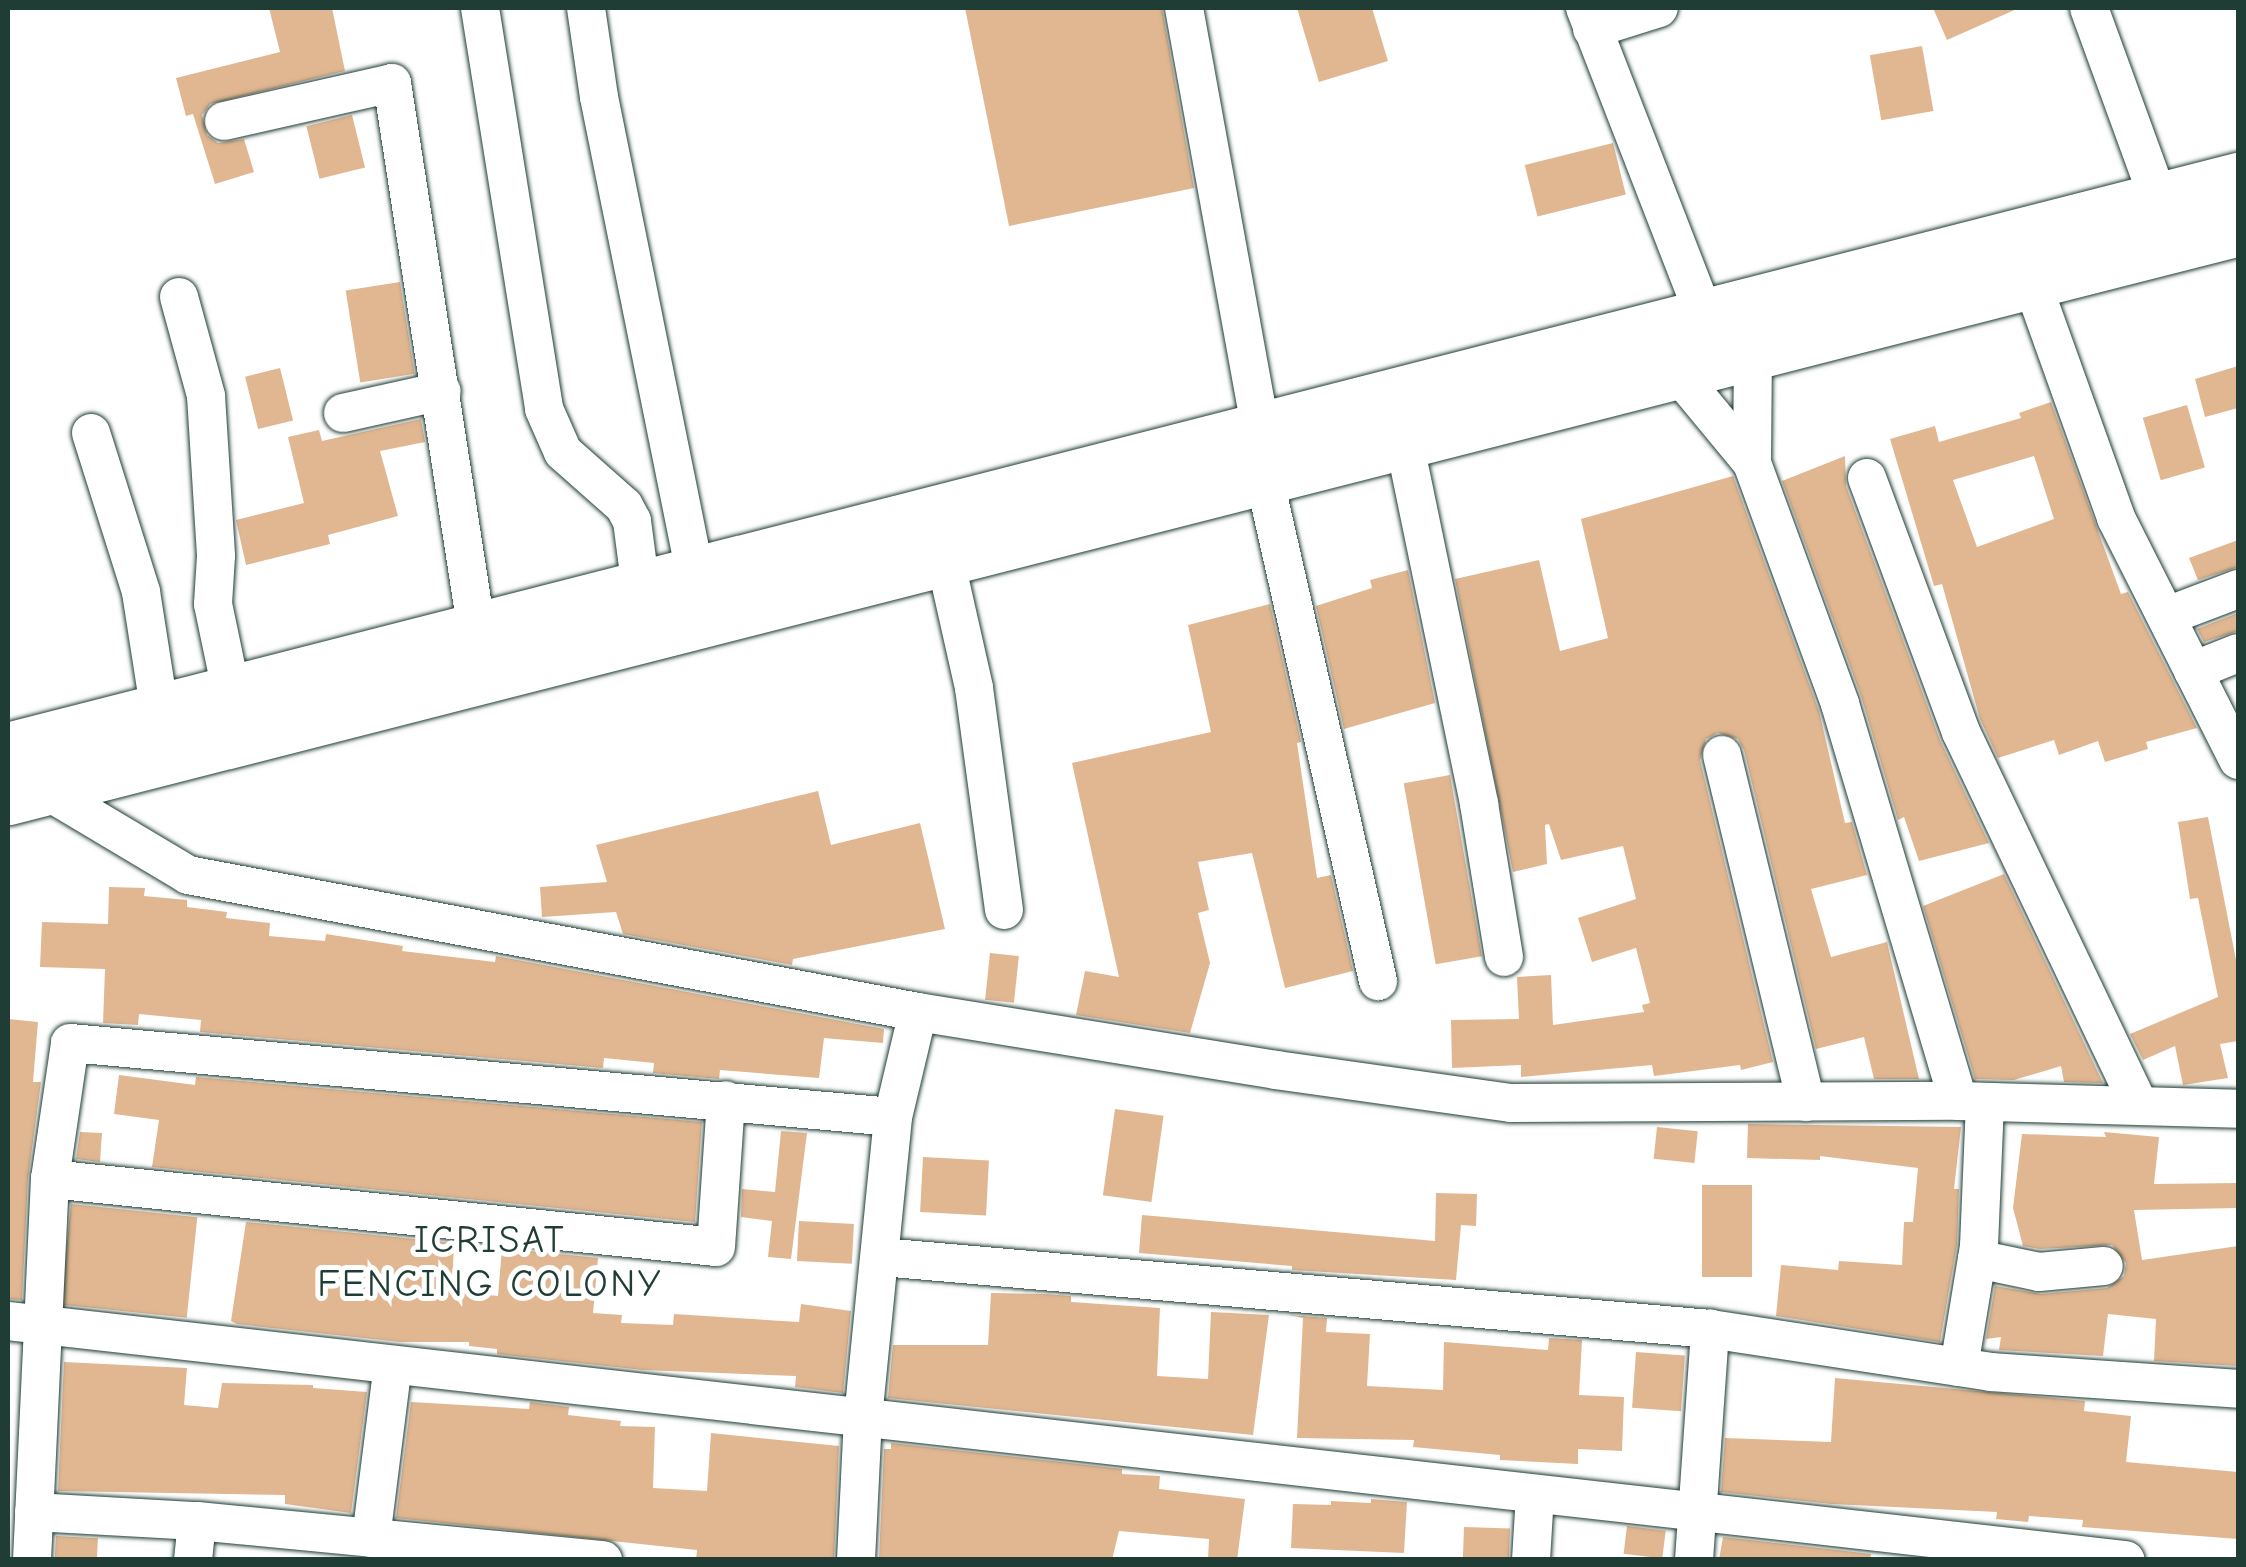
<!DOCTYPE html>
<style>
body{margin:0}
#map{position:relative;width:2246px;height:1567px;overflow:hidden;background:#fff;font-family:"Comic Neue",sans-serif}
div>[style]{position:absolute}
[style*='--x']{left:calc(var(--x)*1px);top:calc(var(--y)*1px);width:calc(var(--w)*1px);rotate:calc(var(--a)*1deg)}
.building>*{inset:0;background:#e1b792;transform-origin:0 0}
.roads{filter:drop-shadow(0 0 2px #1f3d34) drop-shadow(0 0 2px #1f3d34)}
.minor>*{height:38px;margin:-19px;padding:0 19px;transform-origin:19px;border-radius:19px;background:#fff}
.highway>*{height:55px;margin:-27.5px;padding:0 27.5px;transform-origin:27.5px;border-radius:27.5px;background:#fff}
span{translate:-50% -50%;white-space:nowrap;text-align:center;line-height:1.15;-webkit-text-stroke:10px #fff;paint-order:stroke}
.neighbourhood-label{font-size:38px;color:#1f3d34;letter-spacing:2.5px}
.frame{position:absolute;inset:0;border:10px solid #1f3d34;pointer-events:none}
</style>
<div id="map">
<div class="building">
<i style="clip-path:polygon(269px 8px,332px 8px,345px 71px,210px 104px,202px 115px,207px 135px,218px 143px,244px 139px,254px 172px,215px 184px,193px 114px,186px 116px,176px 78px,280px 52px)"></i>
<i style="clip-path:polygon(965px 8px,1162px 8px,1194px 188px,1009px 226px)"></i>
<i style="clip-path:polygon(1297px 8px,1372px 8px,1388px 61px,1319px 82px)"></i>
<i style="clip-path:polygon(1933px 8px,2019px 8px,1947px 40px)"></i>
<i style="left:1922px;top:46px;width:66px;height:53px;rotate:80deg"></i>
<i style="left:352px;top:115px;width:54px;height:47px;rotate:76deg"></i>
<i style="left:1613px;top:143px;width:53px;height:91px;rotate:76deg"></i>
<i style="left:400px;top:282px;width:93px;height:55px;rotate:81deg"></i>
<i style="clip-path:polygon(2238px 366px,2238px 408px,2205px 417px,2195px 379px)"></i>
<i style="left:280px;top:368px;width:54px;height:36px;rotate:76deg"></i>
<i style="clip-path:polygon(evenodd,2051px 402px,2121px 594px,2128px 592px,2197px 728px,2146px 742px,2148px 749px,2105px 762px,2098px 741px,2059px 755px,2054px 740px,1998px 758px,1980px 719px,1942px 584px,1934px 586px,1890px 439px,1935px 426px,1939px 442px,2021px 418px,2019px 413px,2051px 402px,2034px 456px,2054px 519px,1977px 547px,1953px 480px,2034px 456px)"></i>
<i style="left:2187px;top:405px;width:65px;height:46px;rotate:74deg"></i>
<i style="clip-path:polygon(421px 419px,425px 442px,380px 451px,398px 516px,328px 535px,330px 544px,246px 565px,236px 520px,304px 503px,288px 437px,319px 430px,322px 441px)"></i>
<i style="clip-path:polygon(1845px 456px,1846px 486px,1940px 740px,1989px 843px,1919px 861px,1904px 817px,1898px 820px,1861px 696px,1782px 481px)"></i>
<i style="clip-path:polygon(1733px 476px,1819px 711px,1845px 823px,1852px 822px,1867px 875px,1811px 889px,1831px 957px,1887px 942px,1919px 1079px,1874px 1079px,1864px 1037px,1816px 1049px,1744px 750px,1738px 739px,1718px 733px,1706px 739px,1700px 760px,1773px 1062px,1741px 1070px,1740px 1065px,1654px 1076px,1652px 1065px,1521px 1077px,1521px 1065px,1452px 1068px,1451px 1020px,1519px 1019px,1517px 977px,1551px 975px,1553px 1025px,1644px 1012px,1642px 1005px,1650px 1003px,1636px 948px,1592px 962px,1578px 918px,1636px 899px,1623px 846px,1561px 860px,1549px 824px,1545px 825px,1547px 864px,1513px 872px,1455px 579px,1539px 560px,1560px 651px,1608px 638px,1581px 519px)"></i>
<i style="clip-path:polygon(2238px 540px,2238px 567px,2198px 580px,2189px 558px)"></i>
<i style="clip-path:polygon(1408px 570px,1435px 703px,1344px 729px,1316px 606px,1372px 588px,1370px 580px)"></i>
<i style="clip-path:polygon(1270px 604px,1301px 742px,1297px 743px,1317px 878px,1331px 875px,1353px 971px,1285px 988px,1252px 853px,1198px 862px,1209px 910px,1198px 913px,1210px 963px,1190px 1033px,1076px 1015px,1085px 971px,1119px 977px,1072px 763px,1211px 732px,1188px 625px)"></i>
<i style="clip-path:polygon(2238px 613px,2238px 631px,2204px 642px,2197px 629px)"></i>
<i style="left:1450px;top:775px;width:184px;height:47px;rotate:80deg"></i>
<i style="clip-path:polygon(818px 791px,831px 845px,920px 823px,945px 929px,793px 959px,792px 965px,623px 934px,616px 912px,542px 917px,540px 887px,607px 882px,596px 845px)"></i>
<i style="clip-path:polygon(2208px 817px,2238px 970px,2238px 1041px,2220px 1044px,2228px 1078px,2183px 1085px,2175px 1046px,2143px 1060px,2130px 1034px,2218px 997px,2198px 898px,2190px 899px,2178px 822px)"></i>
<i style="clip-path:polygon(2004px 874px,2103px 1083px,2064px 1082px,2061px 1066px,2014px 1080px,1975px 1079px,1923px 906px)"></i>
<i style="clip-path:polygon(109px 887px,145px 888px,144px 896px,187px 900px,187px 907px,227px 912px,226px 918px,270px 923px,269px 936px,325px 941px,326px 934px,403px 946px,402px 951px,495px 962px,496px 956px,884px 1029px,883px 1043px,824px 1038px,819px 1078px,720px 1070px,719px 1079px,653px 1073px,654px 1063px,604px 1058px,603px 1068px,200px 1032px,201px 1020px,139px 1014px,138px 1025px,103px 1023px,105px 969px,40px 967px,42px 922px,108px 924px)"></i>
<i style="left:990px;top:953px;width:29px;height:47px;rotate:6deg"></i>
<i style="clip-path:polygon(8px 1019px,38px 1022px,33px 1082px,41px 1082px,28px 1178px,22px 1300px,8px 1299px)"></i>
<i style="clip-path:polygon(119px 1075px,195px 1085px,196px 1077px,702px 1122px,695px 1222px,152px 1167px,159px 1120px,114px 1114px)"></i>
<i style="left:1115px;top:1109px;width:49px;height:87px;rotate:8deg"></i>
<i style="clip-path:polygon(1748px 1124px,1961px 1127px,1954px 1189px,1959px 1189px,1957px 1244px,1940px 1342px,1776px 1316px,1781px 1265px,1838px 1270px,1839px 1261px,1902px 1265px,1904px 1222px,1913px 1222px,1918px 1168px,1820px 1156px,1820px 1160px,1747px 1158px)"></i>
<i style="left:1657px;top:1127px;width:41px;height:32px;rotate:6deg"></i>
<i style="clip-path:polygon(781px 1131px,807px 1133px,791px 1259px,768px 1257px,772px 1221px,741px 1217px,742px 1189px,775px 1192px)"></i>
<i style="clip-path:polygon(80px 1132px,102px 1133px,100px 1162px,76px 1159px)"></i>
<i style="clip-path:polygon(2104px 1132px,2159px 1137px,2154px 1184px,2238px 1183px,2238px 1208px,2134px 1210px,2142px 1260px,2238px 1246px,2238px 1366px,2154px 1361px,2156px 1319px,2108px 1314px,2103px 1356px,1999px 1350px,2001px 1337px,1986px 1339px,1995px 1286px,2041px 1294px,2107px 1288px,2124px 1276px,2126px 1263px,2112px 1245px,2040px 1249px,2023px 1246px,2013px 1208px,2022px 1134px,2106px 1137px)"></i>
<i style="left:923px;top:1157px;width:66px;height:55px;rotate:3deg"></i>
<i style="left:1702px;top:1185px;width:50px;height:92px"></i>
<i style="clip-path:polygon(1436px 1193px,1477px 1194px,1476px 1226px,1461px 1225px,1456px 1280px,1292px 1270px,1292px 1266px,1139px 1253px,1142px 1215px,1435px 1241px)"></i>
<i style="left:71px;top:1204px;width:127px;height:101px;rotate:6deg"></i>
<i style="left:799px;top:1221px;width:55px;height:40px;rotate:3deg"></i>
<i style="clip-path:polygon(246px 1222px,454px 1243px,452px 1291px,498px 1296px,502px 1248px,598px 1258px,593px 1313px,622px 1315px,621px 1323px,673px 1325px,674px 1314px,799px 1322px,801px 1304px,851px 1311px,843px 1393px,795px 1387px,796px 1376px,643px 1370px,497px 1354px,497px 1349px,469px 1346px,469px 1342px,400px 1342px,237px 1324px,231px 1321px)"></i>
<i style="clip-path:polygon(991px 1293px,1044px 1294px,1071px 1296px,1071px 1302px,1160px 1308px,1157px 1376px,1208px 1379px,1211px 1312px,1269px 1315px,1253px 1435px,888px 1398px,893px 1345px,988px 1345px)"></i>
<i style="clip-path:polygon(1289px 1315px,1327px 1318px,1326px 1332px,1370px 1334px,1367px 1386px,1443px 1390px,1444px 1342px,1548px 1350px,1549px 1338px,1582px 1340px,1579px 1395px,1624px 1397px,1622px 1451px,1578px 1449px,1578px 1464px,1500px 1460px,1500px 1455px,1413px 1447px,1414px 1440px,1297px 1438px,1303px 1318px)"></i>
<i style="left:1636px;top:1352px;width:49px;height:56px;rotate:4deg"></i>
<i style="clip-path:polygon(64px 1362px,187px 1368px,184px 1405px,218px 1408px,222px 1383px,313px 1385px,313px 1388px,367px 1392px,351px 1513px,285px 1504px,285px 1495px,58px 1491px)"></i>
<i style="clip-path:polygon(1835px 1378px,2085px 1401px,2084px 1411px,2131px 1416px,2126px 1462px,2238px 1472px,2238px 1539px,2082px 1527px,2083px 1520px,2029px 1516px,2028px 1522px,1996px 1519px,1997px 1512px,1832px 1504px,1721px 1492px,1725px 1438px,1831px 1442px)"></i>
<i style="clip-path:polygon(411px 1402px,529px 1409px,530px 1402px,569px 1407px,568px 1415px,621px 1421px,620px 1426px,655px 1427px,653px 1488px,707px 1491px,711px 1433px,839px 1446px,834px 1560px,696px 1560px,697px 1550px,396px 1518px)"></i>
<i style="clip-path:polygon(891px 1443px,1122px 1469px,1122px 1474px,1160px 1476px,1159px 1489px,1245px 1499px,1237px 1560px,1208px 1560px,1209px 1539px,1119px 1531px,1112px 1560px,879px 1560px,884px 1449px,891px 1449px)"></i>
<i style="clip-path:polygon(1371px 1499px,1407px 1502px,1404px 1553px,1291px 1548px,1293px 1504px,1331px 1505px,1331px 1501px,1371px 1503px)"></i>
<i style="left:1627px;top:1526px;width:39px;height:28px;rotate:7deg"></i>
<i style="left:1464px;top:1527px;width:46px;height:33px;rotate:2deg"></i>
<i style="left:56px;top:1536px;width:42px;height:24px;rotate:3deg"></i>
<i style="clip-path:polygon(1723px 1537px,1871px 1554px,1870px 1560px,1719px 1560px)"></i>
</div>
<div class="roads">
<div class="minor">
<i style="--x:480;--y:8;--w:406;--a:80.9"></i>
<i style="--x:544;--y:409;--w:47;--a:66.2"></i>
<i style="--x:563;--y:452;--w:81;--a:41.5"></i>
<i style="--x:624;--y:506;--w:17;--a:62"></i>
<i style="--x:632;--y:521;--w:69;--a:82.5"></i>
<i style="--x:586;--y:8;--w:90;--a:81.7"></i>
<i style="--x:599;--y:97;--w:489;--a:78.6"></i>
<i style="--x:1184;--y:8;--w:429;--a:79.7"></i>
<i style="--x:1585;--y:8;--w:329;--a:68.8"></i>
<i style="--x:2089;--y:8;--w:204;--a:70"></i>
<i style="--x:1592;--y:29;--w:70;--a:-17.4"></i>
<i style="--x:224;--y:121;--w:172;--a:-12.7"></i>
<i style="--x:392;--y:83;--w:557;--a:81.21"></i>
<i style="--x:2031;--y:280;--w:253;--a:70.3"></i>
<i style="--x:2116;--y:518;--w:271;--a:63.2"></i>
<i style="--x:179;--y:297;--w:103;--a:74.7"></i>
<i style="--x:206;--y:396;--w:160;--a:86.4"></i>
<i style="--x:216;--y:556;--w:48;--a:93.6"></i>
<i style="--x:213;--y:604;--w:93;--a:78.2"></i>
<i style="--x:1676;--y:371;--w:119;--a:50.4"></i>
<i style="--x:1752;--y:463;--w:257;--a:69.9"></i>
<i style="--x:1840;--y:704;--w:414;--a:73.4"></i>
<i style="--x:343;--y:413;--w:101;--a:-12.5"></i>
<i style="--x:91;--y:433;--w:167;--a:72.5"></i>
<i style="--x:141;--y:592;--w:122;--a:81.1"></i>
<i style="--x:1404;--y:441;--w:371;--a:78.3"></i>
<i style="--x:1479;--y:804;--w:155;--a:80.7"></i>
<i style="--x:1752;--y:463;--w:112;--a:-89.5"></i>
<i style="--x:1264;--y:477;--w:517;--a:77.25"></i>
<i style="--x:1867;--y:478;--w:271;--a:69.7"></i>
<i style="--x:1961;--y:732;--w:411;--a:64.5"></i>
<i style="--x:945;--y:559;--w:132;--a:77.3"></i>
<i style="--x:974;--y:688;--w:224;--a:82.3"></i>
<i style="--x:2167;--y:616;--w:76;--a:-20.8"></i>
<i style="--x:2193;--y:671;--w:48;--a:-21.8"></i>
<i style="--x:1722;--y:755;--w:357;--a:76.4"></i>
<i style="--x:44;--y:789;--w:168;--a:30.8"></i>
<i style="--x:188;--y:875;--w:743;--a:10.63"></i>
<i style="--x:918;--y:1012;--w:363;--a:9.2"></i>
<i style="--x:1276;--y:1070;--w:236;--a:8"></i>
<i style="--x:1510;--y:1103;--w:448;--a:-0.3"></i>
<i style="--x:1958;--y:1101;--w:280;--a:1.6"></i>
<i style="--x:50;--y:1179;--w:669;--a:5.83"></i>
<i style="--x:716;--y:1247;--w:147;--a:-86.1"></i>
<i style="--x:881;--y:1257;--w:832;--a:4.96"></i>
<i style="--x:1710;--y:1329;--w:284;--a:8.7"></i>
<i style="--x:1991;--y:1372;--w:248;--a:3.9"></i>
<i style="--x:1977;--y:1259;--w:63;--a:11.8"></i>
<i style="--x:2039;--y:1272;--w:65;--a:-5.3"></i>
<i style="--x:8;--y:1321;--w:2131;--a:6.44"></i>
<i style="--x:1959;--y:1367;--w:123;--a:-80.6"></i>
<i style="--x:1979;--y:1246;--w:143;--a:-87.6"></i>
<i style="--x:34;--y:1512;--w:163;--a:3.2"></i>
<i style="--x:197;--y:1521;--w:408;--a:5.5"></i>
<i style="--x:371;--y:1538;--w:174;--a:-82.8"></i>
<i style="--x:32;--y:1560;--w:381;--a:-87.3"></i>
<i style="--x:50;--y:1179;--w:137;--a:-81.6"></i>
<i style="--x:70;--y:1043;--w:826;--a:5.14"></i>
<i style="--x:193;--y:1560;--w:39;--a:-84"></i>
<i style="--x:856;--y:1560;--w:142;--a:-87.2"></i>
<i style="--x:863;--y:1418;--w:302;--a:-84.3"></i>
<i style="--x:893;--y:1117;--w:108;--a:-76.6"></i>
<i style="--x:1531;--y:1560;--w:66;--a:-86.5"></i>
<i style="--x:1694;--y:1560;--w:232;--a:-86"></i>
</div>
<div class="highway">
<i style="--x:8;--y:750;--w:2302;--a:-14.34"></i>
<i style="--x:8;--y:797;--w:2301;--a:-14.31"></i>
</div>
</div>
<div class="neighbourhood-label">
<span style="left:490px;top:1263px">ICRISAT<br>FENCING COLONY</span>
</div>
<div class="frame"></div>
</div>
